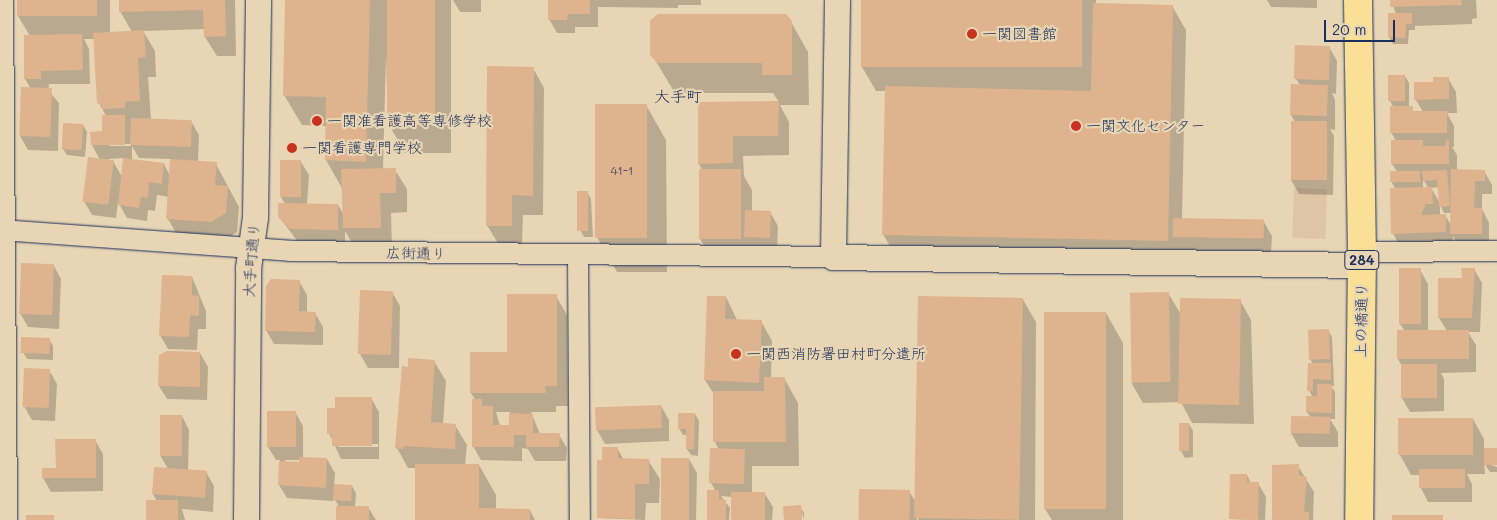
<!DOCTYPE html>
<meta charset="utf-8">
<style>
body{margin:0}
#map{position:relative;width:1497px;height:520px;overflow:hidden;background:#e8d5b3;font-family:Mali,"Klee One",sans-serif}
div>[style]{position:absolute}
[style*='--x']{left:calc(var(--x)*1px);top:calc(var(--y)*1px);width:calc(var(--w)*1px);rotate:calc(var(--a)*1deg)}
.built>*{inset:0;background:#ddc5a5;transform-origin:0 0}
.shadow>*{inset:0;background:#0003}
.building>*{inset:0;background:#deb38e;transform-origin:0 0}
.roads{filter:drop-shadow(0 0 1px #1b2f5e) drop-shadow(0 0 1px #1b2f5e)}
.minor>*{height:20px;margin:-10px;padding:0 10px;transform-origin:10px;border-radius:10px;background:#e8d5b3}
.tertiary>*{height:25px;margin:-12.5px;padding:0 12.5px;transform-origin:12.5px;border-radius:12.5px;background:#e8d5b3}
.trunk>*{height:28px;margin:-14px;padding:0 14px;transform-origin:14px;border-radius:14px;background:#fadf96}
.dots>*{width:14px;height:14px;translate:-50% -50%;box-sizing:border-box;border:2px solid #e8d5b3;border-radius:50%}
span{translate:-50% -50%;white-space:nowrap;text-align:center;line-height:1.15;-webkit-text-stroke:4.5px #e8d5b3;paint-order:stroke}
.number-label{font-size:12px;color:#4c506a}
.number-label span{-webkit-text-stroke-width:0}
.shield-label span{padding:1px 4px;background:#e8d5b3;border:1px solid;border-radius:4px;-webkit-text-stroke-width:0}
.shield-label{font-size:14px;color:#1b2f5e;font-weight:700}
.poi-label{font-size:15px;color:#1b2f5e}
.left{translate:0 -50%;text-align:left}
.street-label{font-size:15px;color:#1b2f5e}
.neighbourhood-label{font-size:16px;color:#1b2f5e}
.scale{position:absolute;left:1324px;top:20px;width:71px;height:22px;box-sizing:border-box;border:2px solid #1b2f5e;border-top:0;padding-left:6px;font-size:15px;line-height:18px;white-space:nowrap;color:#1b2f5e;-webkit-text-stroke:4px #e8d5b3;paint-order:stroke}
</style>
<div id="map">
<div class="built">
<i style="left:1294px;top:188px;width:33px;height:50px;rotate:2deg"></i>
</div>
<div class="shadow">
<i style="clip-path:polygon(evenodd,18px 0,110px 0,110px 33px,132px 32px,120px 11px,120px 0,235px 0,236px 56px,217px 56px,205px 37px,205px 29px,143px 31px,155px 51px,156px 77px,148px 77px,151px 119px,191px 121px,199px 135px,198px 162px,216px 164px,239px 207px,237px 232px,223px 241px,179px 238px,168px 219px,169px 197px,157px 195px,155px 211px,148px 210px,147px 221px,127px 218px,118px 202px,116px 218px,92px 215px,84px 201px,100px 160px,92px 145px,103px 132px,106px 116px,99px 103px,95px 39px,84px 39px,89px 49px,90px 84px,49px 84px,48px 90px,59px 103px,58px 151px,28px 150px,20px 136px,31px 89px,25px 79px,30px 36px,18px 16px,18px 0,109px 144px,131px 144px,131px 146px,109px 146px,109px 144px,18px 0,132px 146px,139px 158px,171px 159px,170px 176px,164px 164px,132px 160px,132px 146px,18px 0,125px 158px,122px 177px,113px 161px,107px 159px,125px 158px)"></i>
<i style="clip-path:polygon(286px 0,387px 0,388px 3px,388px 0,451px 0,451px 153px,405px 153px,388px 123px,386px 55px,383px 170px,395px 170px,407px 189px,407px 212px,391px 213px,392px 247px,355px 248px,345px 231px,345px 244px,299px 243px,279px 217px,285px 204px,281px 197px,301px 162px,309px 175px,307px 204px,338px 205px,344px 215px,343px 190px,326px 160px,326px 126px,302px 125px,284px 95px)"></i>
<i style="clip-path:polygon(453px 0,481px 0,481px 12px,460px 12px)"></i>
<i style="clip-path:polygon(549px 0,701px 0,701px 5px,678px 5px,678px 8px,598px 7px,598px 27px,575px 27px,575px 33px,557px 33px,549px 19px)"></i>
<i style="clip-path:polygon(862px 0,1096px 0,1096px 4px,1172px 6px,1186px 30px,1182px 220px,1264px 222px,1272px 236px,1271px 253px,897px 259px,883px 234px,886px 91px,876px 91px,862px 67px)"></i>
<i style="clip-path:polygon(1267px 0,1317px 0,1317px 8px,1271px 7px)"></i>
<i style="clip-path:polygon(1391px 0,1476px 0,1477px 18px,1472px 19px,1472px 24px,1415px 26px,1415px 30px,1409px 30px,1408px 44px,1393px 44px,1389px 37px,1390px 14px,1396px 14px)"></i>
<i style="clip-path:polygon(791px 22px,808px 52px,809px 105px,780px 105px,789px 122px,789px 155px,743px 156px,744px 176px,752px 190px,752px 212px,770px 212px,778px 226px,777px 251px,712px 259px,700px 239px,703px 171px,699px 164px,699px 103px,779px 102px,773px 93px,675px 93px,652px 55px)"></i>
<i style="clip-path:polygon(1297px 46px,1329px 47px,1337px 61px,1336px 94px,1332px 93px,1335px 100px,1335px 130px,1330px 129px,1334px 136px,1333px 195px,1299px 194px,1291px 180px,1292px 122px,1295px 122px,1291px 115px,1292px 85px,1300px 85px,1296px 79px)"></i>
<i style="clip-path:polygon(533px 68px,544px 88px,543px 215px,523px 215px,522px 245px,499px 245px,487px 225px)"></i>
<i style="clip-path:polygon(evenodd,1405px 76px,1409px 83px,1409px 108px,1415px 112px,1423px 112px,1416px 100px,1434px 83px,1448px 78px,1456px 92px,1457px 113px,1447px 113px,1454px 126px,1454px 147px,1452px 147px,1457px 155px,1457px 170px,1484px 171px,1492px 185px,1492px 194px,1482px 194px,1482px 209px,1489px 223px,1489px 248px,1459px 247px,1453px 236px,1453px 246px,1400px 247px,1393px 233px,1396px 190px,1392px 183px,1398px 173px,1392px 164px,1396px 141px,1391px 132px,1394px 108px,1390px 101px,1405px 76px,1423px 179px,1429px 189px,1423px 189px,1423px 179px,1405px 76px,1439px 187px,1440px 203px,1431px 188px,1439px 187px,1405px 76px,1440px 205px,1444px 213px,1452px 213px,1452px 227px,1445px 215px,1440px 216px,1440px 205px)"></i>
<i style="clip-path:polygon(646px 105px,666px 140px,667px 272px,617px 272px,597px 237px)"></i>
<i style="clip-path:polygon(83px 125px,87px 132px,85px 157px,67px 155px,63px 149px)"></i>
<i style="clip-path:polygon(587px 192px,591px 199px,593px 237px,584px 237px,580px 230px)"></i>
<i style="clip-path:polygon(54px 266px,61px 279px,59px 329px,28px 327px,20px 313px)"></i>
<i style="clip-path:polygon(1474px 269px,1482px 283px,1480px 332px,1468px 332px,1476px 345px,1476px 372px,1441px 373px,1444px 379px,1444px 411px,1410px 412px,1402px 398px,1402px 366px,1398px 359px,1405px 331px,1400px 324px,1420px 270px,1428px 284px,1428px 331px,1447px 331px,1439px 318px,1463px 279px)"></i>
<i style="clip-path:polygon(192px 277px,206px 311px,206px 329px,198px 329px,197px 350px,168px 349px,160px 335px)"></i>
<i style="clip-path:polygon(299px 281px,307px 295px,307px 313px,315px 313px,323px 327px,323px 345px,274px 344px,266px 330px)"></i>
<i style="clip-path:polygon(361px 292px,392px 292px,400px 306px,399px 368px,368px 368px,360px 354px)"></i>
<i style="clip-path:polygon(1168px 293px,1182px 316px,1240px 300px,1251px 320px,1254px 424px,1192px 423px,1181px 402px,1143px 403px,1132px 384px)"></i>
<i style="clip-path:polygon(evenodd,556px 296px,567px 315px,568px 406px,556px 406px,556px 412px,531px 412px,540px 434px,559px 435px,567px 448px,566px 461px,535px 461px,528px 449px,522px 448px,522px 461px,481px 460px,473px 446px,476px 401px,471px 393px,556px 296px,496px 412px,510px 412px,510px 427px,500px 426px,496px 412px)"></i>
<i style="clip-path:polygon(708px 297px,726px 297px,737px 320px,761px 321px,772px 341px,771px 378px,784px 378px,798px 403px,799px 466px,752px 466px,752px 493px,765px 494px,773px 507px,772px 520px,732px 520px,732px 497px,721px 496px,730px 508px,729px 520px,708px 520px,716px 492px,711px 483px,719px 450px,715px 442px,715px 396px,705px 380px)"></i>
<i style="clip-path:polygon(1022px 298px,1036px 322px,1035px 520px,919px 520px,917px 517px,917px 520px,860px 520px,909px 491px,918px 506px)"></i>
<i style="clip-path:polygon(1106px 313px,1123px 343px,1123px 520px,1052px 520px,1045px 509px)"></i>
<i style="clip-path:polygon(1328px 330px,1332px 337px,1334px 386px,1331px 386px,1335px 392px,1335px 419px,1330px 419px,1338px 432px,1338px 447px,1299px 447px,1291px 433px,1292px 418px,1311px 418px,1307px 412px,1313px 398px,1309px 390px,1313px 364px,1310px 359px)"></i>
<i style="clip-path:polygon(49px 339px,53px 346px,53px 360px,27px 359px,23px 352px)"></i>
<i style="clip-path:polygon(200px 353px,208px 367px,207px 400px,167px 399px,159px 386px)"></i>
<i style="clip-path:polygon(434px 361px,446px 381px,443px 424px,455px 425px,467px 445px,465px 465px,479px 465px,496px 495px,496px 510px,530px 510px,535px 520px,416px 520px,416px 468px,408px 468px,397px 448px,409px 368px)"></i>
<i style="clip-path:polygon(49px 370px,57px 384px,55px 421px,32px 420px,24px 406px)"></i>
<i style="clip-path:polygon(evenodd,371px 398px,379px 412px,379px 459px,341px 459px,329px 433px,371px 398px,338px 444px,378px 444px,378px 447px,338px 447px,338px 444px)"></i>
<i style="clip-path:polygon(661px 406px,669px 420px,669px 441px,605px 444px,597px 430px,596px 409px)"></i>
<i style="clip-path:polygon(evenodd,295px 412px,303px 426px,303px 458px,327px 459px,335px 473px,334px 486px,352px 486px,356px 493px,355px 507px,368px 507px,376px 520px,337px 520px,339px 507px,334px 498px,333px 501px,287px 498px,279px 485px,280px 460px,276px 460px,268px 447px,295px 412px,285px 460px,300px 460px,300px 464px,285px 463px,285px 460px)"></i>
<i style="clip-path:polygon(695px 414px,699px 421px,698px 456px,691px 455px,687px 449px,688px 435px,683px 435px,679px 428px)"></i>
<i style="clip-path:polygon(182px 416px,189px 430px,188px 471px,206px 472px,214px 486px,213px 512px,182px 509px,185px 520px,147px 520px,157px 501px,153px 494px,168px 469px,160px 455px)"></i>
<i style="clip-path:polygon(1473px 419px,1484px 439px,1484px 449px,1497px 449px,1497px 464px,1488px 464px,1497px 467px,1497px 472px,1490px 472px,1484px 463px,1485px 474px,1467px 474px,1472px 484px,1472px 502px,1428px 502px,1421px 488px,1420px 475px,1411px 475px,1400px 455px)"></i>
<i style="clip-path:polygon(1189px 424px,1193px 431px,1193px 457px,1185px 458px,1181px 451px)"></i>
<i style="clip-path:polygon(95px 440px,103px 454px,103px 491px,51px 492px,43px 478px)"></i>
<i style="clip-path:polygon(617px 448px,624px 460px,648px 460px,660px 479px,659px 503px,646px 503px,645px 520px,598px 518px,603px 461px)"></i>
<i style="clip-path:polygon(689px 459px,697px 473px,696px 520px,662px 520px)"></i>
<i style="clip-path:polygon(1298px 466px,1314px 492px,1313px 520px,1274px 520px)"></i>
<i style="clip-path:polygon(1247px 475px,1251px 483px,1258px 483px,1266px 497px,1265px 520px,1231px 519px)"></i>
<i style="clip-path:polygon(800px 507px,804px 513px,804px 520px,802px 512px,801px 520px,786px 520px)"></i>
</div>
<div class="building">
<i style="left:17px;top:0;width:80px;height:16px"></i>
<i style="clip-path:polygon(119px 0,225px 0,226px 36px,204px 37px,203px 10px,119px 12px)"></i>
<i style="clip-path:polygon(285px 0,370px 0,366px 162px,325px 160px,326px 97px,283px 96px)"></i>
<i style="left:387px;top:0;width:48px;height:123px"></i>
<i style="clip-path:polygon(548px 0,590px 0,590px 14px,568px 14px,567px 20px,548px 20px)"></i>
<i style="left:861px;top:0;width:221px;height:67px"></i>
<i style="clip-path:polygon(1390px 0,1461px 0,1462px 5px,1390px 7px)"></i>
<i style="clip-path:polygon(1093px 3px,1173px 5px,1168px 241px,882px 235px,885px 86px,1091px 91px)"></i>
<i style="clip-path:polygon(1388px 13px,1412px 13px,1412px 24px,1406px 24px,1405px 38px,1388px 37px)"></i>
<i style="clip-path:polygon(658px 14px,786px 14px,792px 21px,792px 75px,762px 75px,762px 63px,657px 63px,650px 55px,650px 21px)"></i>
<i style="clip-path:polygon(144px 30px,146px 57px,138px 58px,140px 101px,125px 102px,125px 108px,102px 109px,102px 105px,97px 103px,93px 33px)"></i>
<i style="clip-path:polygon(82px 34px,83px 70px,41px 71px,41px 79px,24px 79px,24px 35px)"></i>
<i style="left:1295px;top:45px;width:35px;height:34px;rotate:2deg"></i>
<i style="clip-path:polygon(487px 66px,534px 67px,533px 196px,512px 195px,512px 226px,486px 226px)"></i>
<i style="left:1388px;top:75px;width:17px;height:26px"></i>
<i style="clip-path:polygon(1433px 77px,1449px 77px,1449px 99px,1414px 100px,1414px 82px,1433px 82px)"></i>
<i style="left:1291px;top:84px;width:37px;height:31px;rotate:2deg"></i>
<i style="left:21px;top:87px;width:31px;height:49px;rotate:2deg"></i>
<i style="clip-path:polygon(779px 101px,778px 136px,733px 136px,733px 163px,698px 164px,698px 102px)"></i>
<i style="left:595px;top:104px;width:52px;height:134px"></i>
<i style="clip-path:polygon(1390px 106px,1413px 106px,1413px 111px,1447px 111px,1447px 133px,1390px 133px)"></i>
<i style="clip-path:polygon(102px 115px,125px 115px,125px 145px,91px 145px,90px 132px,102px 131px)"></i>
<i style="left:131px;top:118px;width:61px;height:27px;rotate:2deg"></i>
<i style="left:1291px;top:121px;width:36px;height:59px"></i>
<i style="left:63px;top:123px;width:20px;height:26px;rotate:3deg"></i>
<i style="clip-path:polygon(1391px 140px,1423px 140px,1423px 146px,1445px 146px,1446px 140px,1449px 140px,1449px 164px,1391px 164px)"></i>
<i style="left:88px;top:157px;width:26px;height:45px;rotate:7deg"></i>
<i style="clip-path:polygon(123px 158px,164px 163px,162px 184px,149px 182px,148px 198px,141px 197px,139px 208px,118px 205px)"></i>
<i style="clip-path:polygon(170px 159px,217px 162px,215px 185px,228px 186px,226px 213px,211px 222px,166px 219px)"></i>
<i style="left:280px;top:160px;width:21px;height:37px"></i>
<i style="clip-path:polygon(396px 168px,396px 193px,380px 193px,381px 228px,343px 228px,341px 169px)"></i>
<i style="left:699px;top:169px;width:42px;height:70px"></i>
<i style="clip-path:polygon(1451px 169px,1485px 170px,1485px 181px,1475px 181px,1474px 208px,1482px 208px,1482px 234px,1450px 234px)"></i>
<i style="clip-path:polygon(1447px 170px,1450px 206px,1439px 207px,1437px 180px,1423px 181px,1422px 171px)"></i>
<i style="left:1420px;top:171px;width:11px;height:30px;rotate:90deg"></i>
<i style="clip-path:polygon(1432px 187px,1433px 204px,1426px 204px,1421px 215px,1446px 214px,1446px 232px,1391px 234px,1390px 188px)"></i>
<i style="left:577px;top:191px;width:11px;height:40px"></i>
<i style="clip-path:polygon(278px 203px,338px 204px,338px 230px,290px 229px,278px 217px)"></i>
<i style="left:745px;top:210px;width:26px;height:27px;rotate:2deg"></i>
<i style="left:1173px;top:218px;width:91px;height:19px;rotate:1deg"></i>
<i style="left:21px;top:263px;width:33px;height:51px;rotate:2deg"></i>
<i style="left:1421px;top:268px;width:56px;height:22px;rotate:90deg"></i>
<i style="clip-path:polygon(1461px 268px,1475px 268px,1472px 318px,1438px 318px,1438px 278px,1462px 278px)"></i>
<i style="clip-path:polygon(162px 275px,192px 276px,192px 295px,199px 296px,199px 316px,190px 315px,189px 337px,159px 336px)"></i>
<i style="clip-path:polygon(271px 279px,300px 280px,299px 311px,316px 312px,315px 332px,265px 331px,266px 286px)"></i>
<i style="left:360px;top:290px;width:33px;height:64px;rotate:2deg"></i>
<i style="left:1169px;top:292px;width:90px;height:39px;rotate:89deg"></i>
<i style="clip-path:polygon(507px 294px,557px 294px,557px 386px,545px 386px,546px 393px,470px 393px,470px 352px,507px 352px)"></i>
<i style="clip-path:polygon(707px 296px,726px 296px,725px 319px,762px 320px,759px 383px,704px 380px)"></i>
<i style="left:918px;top:296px;width:105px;height:222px;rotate:1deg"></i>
<i style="left:1180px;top:298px;width:61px;height:106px;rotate:1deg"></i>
<i style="left:1044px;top:312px;width:62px;height:197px"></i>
<i style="left:1329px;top:329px;width:30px;height:21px;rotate:88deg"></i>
<i style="left:1397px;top:330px;width:72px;height:29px"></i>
<i style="left:21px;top:337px;width:29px;height:16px;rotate:2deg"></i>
<i style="clip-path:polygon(167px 351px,200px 352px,200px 387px,158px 386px,159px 355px)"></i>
<i style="clip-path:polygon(408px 358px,435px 360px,431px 422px,456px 424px,455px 449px,404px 446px,403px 449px,395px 448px,402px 366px,408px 367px)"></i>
<i style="clip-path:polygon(1308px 363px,1331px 363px,1331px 380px,1313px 379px,1313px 391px,1307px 391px)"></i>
<i style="left:1401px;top:364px;width:36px;height:34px"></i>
<i style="left:24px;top:368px;width:26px;height:39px;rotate:2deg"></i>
<i style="clip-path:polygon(764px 377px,785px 377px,786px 442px,713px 442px,713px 391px,764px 391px)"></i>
<i style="clip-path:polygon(1317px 384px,1332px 384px,1332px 413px,1306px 412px,1306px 396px,1317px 396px)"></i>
<i style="clip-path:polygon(335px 397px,372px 397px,372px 446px,332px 446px,332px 434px,327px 434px,327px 408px,335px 408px)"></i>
<i style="clip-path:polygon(472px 399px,482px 399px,482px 406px,493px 406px,493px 425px,509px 425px,509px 413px,533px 414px,533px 433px,560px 433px,559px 447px,526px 447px,526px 435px,514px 435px,514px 447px,472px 447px)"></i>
<i style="left:661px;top:405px;width:23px;height:66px;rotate:88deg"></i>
<i style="left:267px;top:411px;width:29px;height:36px"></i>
<i style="clip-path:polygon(678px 413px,695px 413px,694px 449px,686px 449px,686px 429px,678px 429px)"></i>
<i style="left:160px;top:415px;width:22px;height:41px"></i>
<i style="left:1291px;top:416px;width:39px;height:17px;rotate:1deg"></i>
<i style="left:1398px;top:418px;width:75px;height:37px"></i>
<i style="left:1179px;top:423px;width:10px;height:28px"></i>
<i style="clip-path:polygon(55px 439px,96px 439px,96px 478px,42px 478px,42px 468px,56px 468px)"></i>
<i style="clip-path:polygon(602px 447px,618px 447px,618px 458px,649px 459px,649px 484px,635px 484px,635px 519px,597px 518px,597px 460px,602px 460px)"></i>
<i style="left:710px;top:448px;width:35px;height:35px;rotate:2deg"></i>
<i style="left:1484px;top:448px;width:13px;height:17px"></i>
<i style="clip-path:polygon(299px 457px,327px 458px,326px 488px,278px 485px,279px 461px,299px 462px)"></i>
<i style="left:661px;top:458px;width:28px;height:62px"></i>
<i style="clip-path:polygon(415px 464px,479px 464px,479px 508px,530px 509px,530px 520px,415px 520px)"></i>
<i style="clip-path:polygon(1299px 464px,1299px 475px,1307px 477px,1304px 512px,1309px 512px,1309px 520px,1272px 520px,1272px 465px)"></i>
<i style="left:154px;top:467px;width:53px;height:27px;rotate:4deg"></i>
<i style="left:1419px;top:469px;width:46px;height:19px"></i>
<i style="clip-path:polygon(1230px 474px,1247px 474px,1247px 482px,1259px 482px,1258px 520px,1229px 519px)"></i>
<i style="left:334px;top:484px;width:18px;height:16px;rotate:3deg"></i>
<i style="left:859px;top:489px;width:51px;height:31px;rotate:1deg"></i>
<i style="clip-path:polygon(707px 490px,719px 490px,719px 499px,726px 500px,726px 520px,707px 520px)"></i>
<i style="left:731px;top:492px;width:34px;height:28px"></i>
<i style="left:146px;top:500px;width:32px;height:20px"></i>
<i style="left:801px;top:505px;width:15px;height:18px;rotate:86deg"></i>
<i style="left:336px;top:506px;width:33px;height:14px"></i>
<i style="left:26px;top:515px;width:28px;height:5px"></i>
<i style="left:1392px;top:515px;width:51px;height:5px"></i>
</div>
<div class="roads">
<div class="minor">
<i style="--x:3;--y:0;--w:520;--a:89.56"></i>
<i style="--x:0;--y:230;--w:291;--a:4.1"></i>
<i style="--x:290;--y:251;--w:543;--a:0.63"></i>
<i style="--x:1362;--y:252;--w:135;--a:-0.4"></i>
<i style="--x:578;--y:255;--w:265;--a:89.6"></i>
</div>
<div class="tertiary">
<i style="--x:837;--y:0;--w:257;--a:90.9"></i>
<i style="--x:833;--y:257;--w:528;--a:0.87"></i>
<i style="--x:246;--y:520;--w:252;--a:-89.5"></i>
<i style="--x:248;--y:268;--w:51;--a:-82.2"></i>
<i style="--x:255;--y:217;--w:217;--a:-89.2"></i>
</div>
<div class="trunk">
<i style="--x:1358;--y:0;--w:252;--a:89.1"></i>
<i style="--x:1362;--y:252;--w:268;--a:90.6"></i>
</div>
</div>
<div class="dots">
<i style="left:972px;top:34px;background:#c8321e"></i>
<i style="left:317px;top:121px;background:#c8321e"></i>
<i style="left:1076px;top:126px;background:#c8321e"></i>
<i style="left:292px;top:148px;background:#c8321e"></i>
<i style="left:736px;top:354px;background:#c8321e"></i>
</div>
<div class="number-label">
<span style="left:622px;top:171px">41-1</span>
</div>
<div class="shield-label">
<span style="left:1362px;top:260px">284</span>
</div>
<div class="poi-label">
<span class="left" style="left:982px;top:34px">一関図書館</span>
<span class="left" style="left:327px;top:121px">一関准看護高等専修学校</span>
<span class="left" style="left:1086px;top:126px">一関文化センター</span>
<span class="left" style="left:302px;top:148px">一関看護専門学校</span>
<span class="left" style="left:746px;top:354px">一関西消防署田村町分遣所</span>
</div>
<div class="street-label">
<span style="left:416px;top:253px;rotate:1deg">広街通り</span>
<span style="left:251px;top:260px;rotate:-86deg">大手町通り</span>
<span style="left:1361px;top:320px;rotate:-89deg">上の橋通り</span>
</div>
<div class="neighbourhood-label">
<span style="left:678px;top:96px">大手町</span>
</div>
<div class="scale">20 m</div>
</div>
